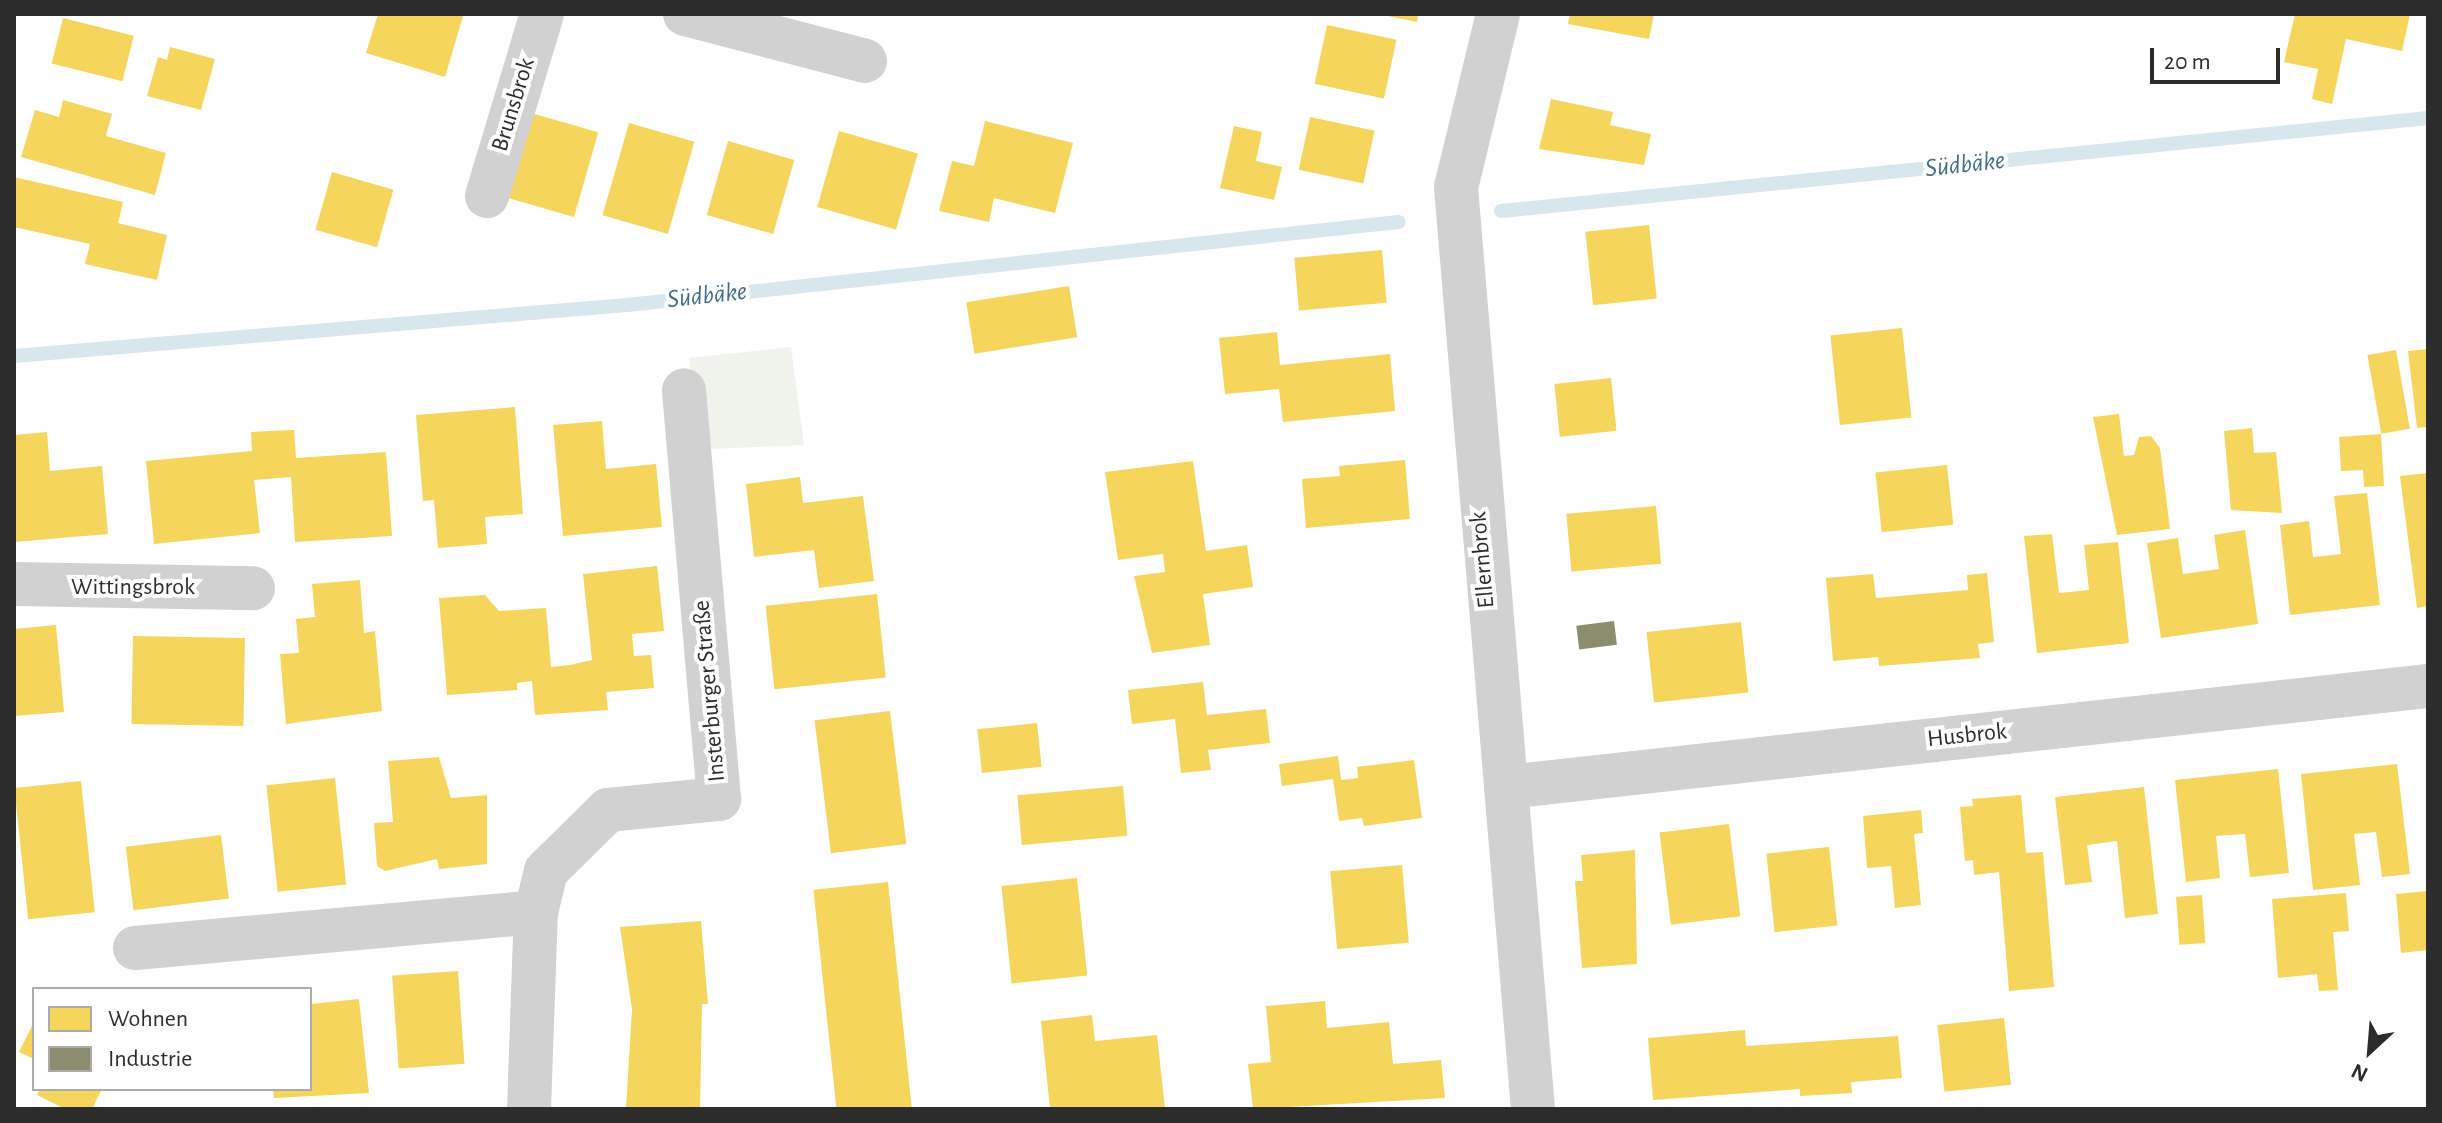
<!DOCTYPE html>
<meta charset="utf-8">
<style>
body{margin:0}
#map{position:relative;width:2442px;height:1123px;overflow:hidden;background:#fff;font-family:"Alegreya Sans",sans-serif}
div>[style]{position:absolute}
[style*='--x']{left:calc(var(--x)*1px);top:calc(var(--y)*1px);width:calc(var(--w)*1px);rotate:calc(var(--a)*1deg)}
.green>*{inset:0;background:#eff3eb}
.homes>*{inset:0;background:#f6d55c;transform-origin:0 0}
.industry>*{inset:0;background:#8c8c6e;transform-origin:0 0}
.stream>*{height:14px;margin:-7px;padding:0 7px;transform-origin:7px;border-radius:7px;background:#d8e6ee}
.minor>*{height:44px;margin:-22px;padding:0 22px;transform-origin:22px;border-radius:22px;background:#d1d1d1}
span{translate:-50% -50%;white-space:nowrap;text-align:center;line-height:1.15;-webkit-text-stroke:8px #fff;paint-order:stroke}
.street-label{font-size:24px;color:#2c2c2c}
.water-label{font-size:26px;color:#416c87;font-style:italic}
.frame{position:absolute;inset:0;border:16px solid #2c2c2c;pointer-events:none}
.legend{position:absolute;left:32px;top:987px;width:280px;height:104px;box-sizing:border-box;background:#fff;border:2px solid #ababab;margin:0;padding:10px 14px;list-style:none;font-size:24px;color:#2c2c2c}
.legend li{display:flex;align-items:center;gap:16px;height:40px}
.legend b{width:40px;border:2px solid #ababab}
.north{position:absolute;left:2330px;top:1011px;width:80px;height:80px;-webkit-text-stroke:6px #fff;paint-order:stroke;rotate:206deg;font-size:22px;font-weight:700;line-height:32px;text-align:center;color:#2c2c2c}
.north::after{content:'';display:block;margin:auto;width:28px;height:36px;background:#2c2c2c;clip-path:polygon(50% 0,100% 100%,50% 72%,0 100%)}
.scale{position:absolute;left:2150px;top:48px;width:130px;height:36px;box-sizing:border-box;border:4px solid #2c2c2c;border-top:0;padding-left:10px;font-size:24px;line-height:28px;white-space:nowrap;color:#2c2c2c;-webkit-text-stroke:6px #fff;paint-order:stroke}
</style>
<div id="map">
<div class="green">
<i style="clip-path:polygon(791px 347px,804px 445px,708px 449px,689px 358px)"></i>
</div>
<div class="homes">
<i style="clip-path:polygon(378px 14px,463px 16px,445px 77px,366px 53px)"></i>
<i style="clip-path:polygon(1378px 14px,1418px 14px,1417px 22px)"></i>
<i style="clip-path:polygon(1570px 14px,1654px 14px,1649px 39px,1568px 24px)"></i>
<i style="clip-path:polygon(2295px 14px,2410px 14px,2402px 51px,2346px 39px,2332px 104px,2312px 99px,2318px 69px,2284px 62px)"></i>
<i style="left:63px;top:18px;width:73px;height:47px;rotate:14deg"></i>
<i style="left:1327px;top:25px;width:71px;height:60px;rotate:12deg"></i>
<i style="clip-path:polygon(170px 47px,215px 59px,201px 110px,147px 96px,158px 57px,167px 60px)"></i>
<i style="clip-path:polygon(1551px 99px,1613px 112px,1610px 125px,1651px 134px,1644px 165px,1539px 149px)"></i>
<i style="clip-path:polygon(63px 100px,112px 114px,106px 136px,166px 153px,155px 195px,21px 157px,35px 110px,59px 117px)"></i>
<i style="left:531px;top:113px;width:70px;height:88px;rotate:16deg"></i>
<i style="left:1310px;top:117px;width:66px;height:54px;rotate:12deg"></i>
<i style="clip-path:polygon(985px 121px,1073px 143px,1055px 213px,994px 198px,989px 222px,939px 211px,952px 161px,974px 166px)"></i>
<i style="left:629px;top:123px;width:68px;height:96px;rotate:16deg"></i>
<i style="clip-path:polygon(1234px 126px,1262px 132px,1256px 161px,1282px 167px,1274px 200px,1220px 188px)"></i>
<i style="left:839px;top:131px;width:82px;height:79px;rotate:16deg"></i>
<i style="left:728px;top:141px;width:69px;height:77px;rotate:16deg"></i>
<i style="left:332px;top:172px;width:64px;height:60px;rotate:16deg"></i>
<i style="clip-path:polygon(14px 177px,123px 202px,118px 223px,167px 235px,157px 280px,85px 264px,90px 244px,14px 227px)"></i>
<i style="left:1649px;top:225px;width:74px;height:64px;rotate:84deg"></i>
<i style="left:1382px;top:250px;width:53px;height:88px;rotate:85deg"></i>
<i style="left:1069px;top:286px;width:52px;height:104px;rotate:81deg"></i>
<i style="left:1902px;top:328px;width:90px;height:72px;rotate:84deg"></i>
<i style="clip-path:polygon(1277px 332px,1280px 365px,1390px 354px,1395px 411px,1283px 422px,1279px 389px,1225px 394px,1219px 338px)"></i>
<i style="clip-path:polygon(2428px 349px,2428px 427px,2417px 428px,2408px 351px)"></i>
<i style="left:2396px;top:350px;width:80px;height:29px;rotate:80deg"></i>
<i style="left:1611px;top:378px;width:53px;height:57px;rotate:84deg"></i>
<i style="clip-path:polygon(515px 407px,523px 514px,485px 517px,487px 544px,438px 548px,434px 500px,423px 501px,416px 415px)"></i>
<i style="clip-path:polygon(2119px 414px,2124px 456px,2134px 455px,2139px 437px,2151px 436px,2160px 448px,2170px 529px,2117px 535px,2093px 417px)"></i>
<i style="clip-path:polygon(602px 421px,606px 469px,656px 464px,662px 527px,563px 536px,553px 425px)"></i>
<i style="clip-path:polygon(2252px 428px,2254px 453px,2276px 452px,2282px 513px,2231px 510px,2224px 431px)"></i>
<i style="clip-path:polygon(294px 430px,296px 458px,386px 452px,392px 536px,295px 542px,291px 477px,254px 480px,260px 533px,154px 544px,146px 461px,252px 451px,251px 432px)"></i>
<i style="clip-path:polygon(47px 432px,50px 471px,102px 466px,108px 534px,14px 542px,14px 435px)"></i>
<i style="clip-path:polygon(2381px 434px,2384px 486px,2364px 487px,2363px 470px,2341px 471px,2339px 437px)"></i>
<i style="clip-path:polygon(1405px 460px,1410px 519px,1306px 528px,1302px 479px,1340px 476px,1339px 466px)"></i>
<i style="clip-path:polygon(1193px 461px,1206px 551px,1247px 545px,1253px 587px,1203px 594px,1210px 645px,1152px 653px,1134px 576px,1165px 572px,1163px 554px,1118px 560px,1105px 472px)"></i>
<i style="left:1947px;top:465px;width:60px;height:72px;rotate:84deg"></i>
<i style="clip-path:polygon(2428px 473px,2428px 606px,2417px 608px,2400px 476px)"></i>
<i style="clip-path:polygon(800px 477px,803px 503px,863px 496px,874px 581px,819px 588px,814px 550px,754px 557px,746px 484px)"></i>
<i style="clip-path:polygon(2367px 493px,2380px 605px,2290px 615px,2280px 525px,2309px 521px,2313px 557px,2341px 554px,2334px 496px)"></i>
<i style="left:1656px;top:506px;width:58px;height:90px;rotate:85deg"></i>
<i style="clip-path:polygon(2245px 530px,2258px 624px,2161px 638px,2147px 543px,2178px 538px,2183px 574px,2219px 569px,2214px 535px)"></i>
<i style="clip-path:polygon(2052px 534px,2059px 593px,2089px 590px,2084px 545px,2118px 542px,2129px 643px,2037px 653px,2024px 536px)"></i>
<i style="clip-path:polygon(657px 566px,664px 631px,632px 634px,634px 656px,651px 655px,654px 688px,606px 692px,608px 710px,535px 715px,532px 681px,517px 683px,517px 690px,447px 695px,439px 598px,485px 595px,499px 611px,546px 608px,551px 667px,570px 665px,592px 660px,583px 574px)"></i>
<i style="clip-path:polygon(1987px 573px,1994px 642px,1978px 644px,1980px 658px,1879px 666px,1878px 657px,1833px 661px,1826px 578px,1873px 574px,1876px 598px,1968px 590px,1967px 575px)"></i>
<i style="clip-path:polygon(360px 580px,364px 633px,375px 631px,382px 711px,286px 724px,280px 654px,299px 653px,296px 619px,315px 617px,312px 584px)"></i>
<i style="left:877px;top:594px;width:84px;height:112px;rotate:84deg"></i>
<i style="left:1741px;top:622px;width:71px;height:95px;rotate:84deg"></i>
<i style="clip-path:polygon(56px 625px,64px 712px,14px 716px,14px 629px)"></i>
<i style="left:133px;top:636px;width:112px;height:88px;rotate:1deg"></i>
<i style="clip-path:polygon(1203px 682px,1207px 715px,1266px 709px,1270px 743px,1208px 750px,1211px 770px,1181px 773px,1175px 719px,1132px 724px,1128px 690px)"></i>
<i style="left:890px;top:711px;width:134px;height:76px;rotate:83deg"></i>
<i style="left:1037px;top:723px;width:44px;height:60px;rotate:84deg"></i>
<i style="clip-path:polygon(1338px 756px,1341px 780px,1358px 778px,1357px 767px,1414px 760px,1422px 818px,1364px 826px,1362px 818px,1339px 821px,1333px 779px,1282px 786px,1279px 764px)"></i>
<i style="clip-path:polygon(439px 757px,451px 798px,487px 795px,487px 864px,439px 869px,437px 859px,385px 871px,377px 866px,374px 823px,393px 822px,388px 761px)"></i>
<i style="clip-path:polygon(2397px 764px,2410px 874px,2382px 877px,2376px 832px,2354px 834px,2360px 885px,2313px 890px,2301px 774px)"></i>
<i style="clip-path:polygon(2278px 769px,2289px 873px,2250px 877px,2245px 834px,2216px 836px,2220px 878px,2186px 882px,2175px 780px)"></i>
<i style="left:335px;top:778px;width:107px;height:69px;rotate:84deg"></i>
<i style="left:81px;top:781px;width:132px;height:67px;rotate:84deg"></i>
<i style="left:1123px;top:786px;width:50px;height:106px;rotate:85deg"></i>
<i style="clip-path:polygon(2144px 787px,2158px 914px,2125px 918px,2117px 841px,2087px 845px,2092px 882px,2065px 885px,2055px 797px)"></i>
<i style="clip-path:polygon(2021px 795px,2026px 853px,2043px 852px,2054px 987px,2009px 991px,1999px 872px,1974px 875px,1973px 860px,1965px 861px,1960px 807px,1973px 806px,1972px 799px)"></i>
<i style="clip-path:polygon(1921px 810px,1923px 833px,1914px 834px,1921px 905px,1895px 908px,1891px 866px,1867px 868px,1863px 816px)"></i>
<i style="left:1729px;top:824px;width:93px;height:70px;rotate:83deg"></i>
<i style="left:221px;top:835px;width:64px;height:96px;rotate:83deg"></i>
<i style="left:1829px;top:847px;width:79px;height:63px;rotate:84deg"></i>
<i style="clip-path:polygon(1635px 850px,1637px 964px,1582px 968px,1575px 881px,1583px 881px,1581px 855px)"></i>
<i style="left:1402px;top:865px;width:78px;height:72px;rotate:85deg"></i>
<i style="left:1077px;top:878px;width:98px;height:76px;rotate:84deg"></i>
<i style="left:888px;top:882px;width:228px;height:75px;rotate:84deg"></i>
<i style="clip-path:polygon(2428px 891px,2428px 950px,2401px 953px,2396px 894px)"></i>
<i style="clip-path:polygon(2346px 893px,2349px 931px,2333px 932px,2338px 990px,2319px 991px,2317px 974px,2278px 978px,2272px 899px)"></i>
<i style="left:2202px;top:895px;width:48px;height:26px;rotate:86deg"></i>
<i style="clip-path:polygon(701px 921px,708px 1004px,702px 1004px,700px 1109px,626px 1109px,632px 1009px,620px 927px)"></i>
<i style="left:458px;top:971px;width:93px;height:66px;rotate:86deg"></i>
<i style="clip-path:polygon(359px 999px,369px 1093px,274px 1098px,273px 1089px,310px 1089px,310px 1004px)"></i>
<i style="clip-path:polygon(1325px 1001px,1327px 1028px,1389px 1022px,1393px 1064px,1441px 1060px,1445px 1098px,1253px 1109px,1248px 1064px,1271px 1062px,1266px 1006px)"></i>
<i style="clip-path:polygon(1092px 1015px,1095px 1041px,1157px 1035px,1165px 1109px,1050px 1109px,1041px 1021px)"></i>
<i style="left:2004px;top:1018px;width:67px;height:67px;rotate:84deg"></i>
<i style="clip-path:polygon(34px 1022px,34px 1059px,19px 1052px)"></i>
<i style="clip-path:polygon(1745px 1030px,1746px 1046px,1898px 1036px,1902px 1078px,1851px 1082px,1852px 1093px,1800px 1096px,1800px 1089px,1653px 1100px,1648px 1038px)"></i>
<i style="clip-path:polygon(40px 1089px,102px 1089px,92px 1109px,65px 1109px,37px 1095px)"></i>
</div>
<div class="industry">
<i style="left:1614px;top:621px;width:24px;height:38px;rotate:83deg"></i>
</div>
<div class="stream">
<i style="--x:1501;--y:211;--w:932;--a:-5.73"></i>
<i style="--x:14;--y:356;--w:615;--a:-4.76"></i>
<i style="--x:627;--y:305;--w:776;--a:-6.14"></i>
</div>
<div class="minor">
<i style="--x:685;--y:14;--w:186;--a:14.6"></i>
<i style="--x:1498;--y:14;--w:178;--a:103.6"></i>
<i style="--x:1456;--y:187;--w:925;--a:85.23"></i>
<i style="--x:487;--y:196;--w:190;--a:-73.2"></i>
<i style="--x:14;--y:584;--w:239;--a:1"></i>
<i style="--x:1506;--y:787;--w:928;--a:-6.25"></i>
<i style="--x:135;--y:948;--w:403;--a:-5.1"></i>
<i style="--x:529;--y:1109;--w:197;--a:-88"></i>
<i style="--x:536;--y:912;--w:42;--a:-76.3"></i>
<i style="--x:546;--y:871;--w:87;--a:-44.5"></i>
<i style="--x:608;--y:810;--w:112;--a:-5.7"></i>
<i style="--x:719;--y:799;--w:410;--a:-94.9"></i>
</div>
<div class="street-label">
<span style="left:514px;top:105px;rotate:-73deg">Brunsbrok</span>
<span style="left:1483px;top:560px;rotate:-95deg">Ellernbrok</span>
<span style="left:133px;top:588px">Wittingsbrok</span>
<span style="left:710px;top:691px;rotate:-95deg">Insterburger Straße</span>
<span style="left:1967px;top:736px;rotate:-6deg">Husbrok</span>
</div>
<div class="water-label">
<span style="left:1965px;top:165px;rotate:-6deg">Südbäke</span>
<span style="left:707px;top:296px;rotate:-6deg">Südbäke</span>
</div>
<div class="frame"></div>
<ul class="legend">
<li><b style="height:22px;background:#f6d55c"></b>Wohnen</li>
<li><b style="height:22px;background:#8c8c6e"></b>Industrie</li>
</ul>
<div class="north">N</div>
<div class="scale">20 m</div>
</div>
